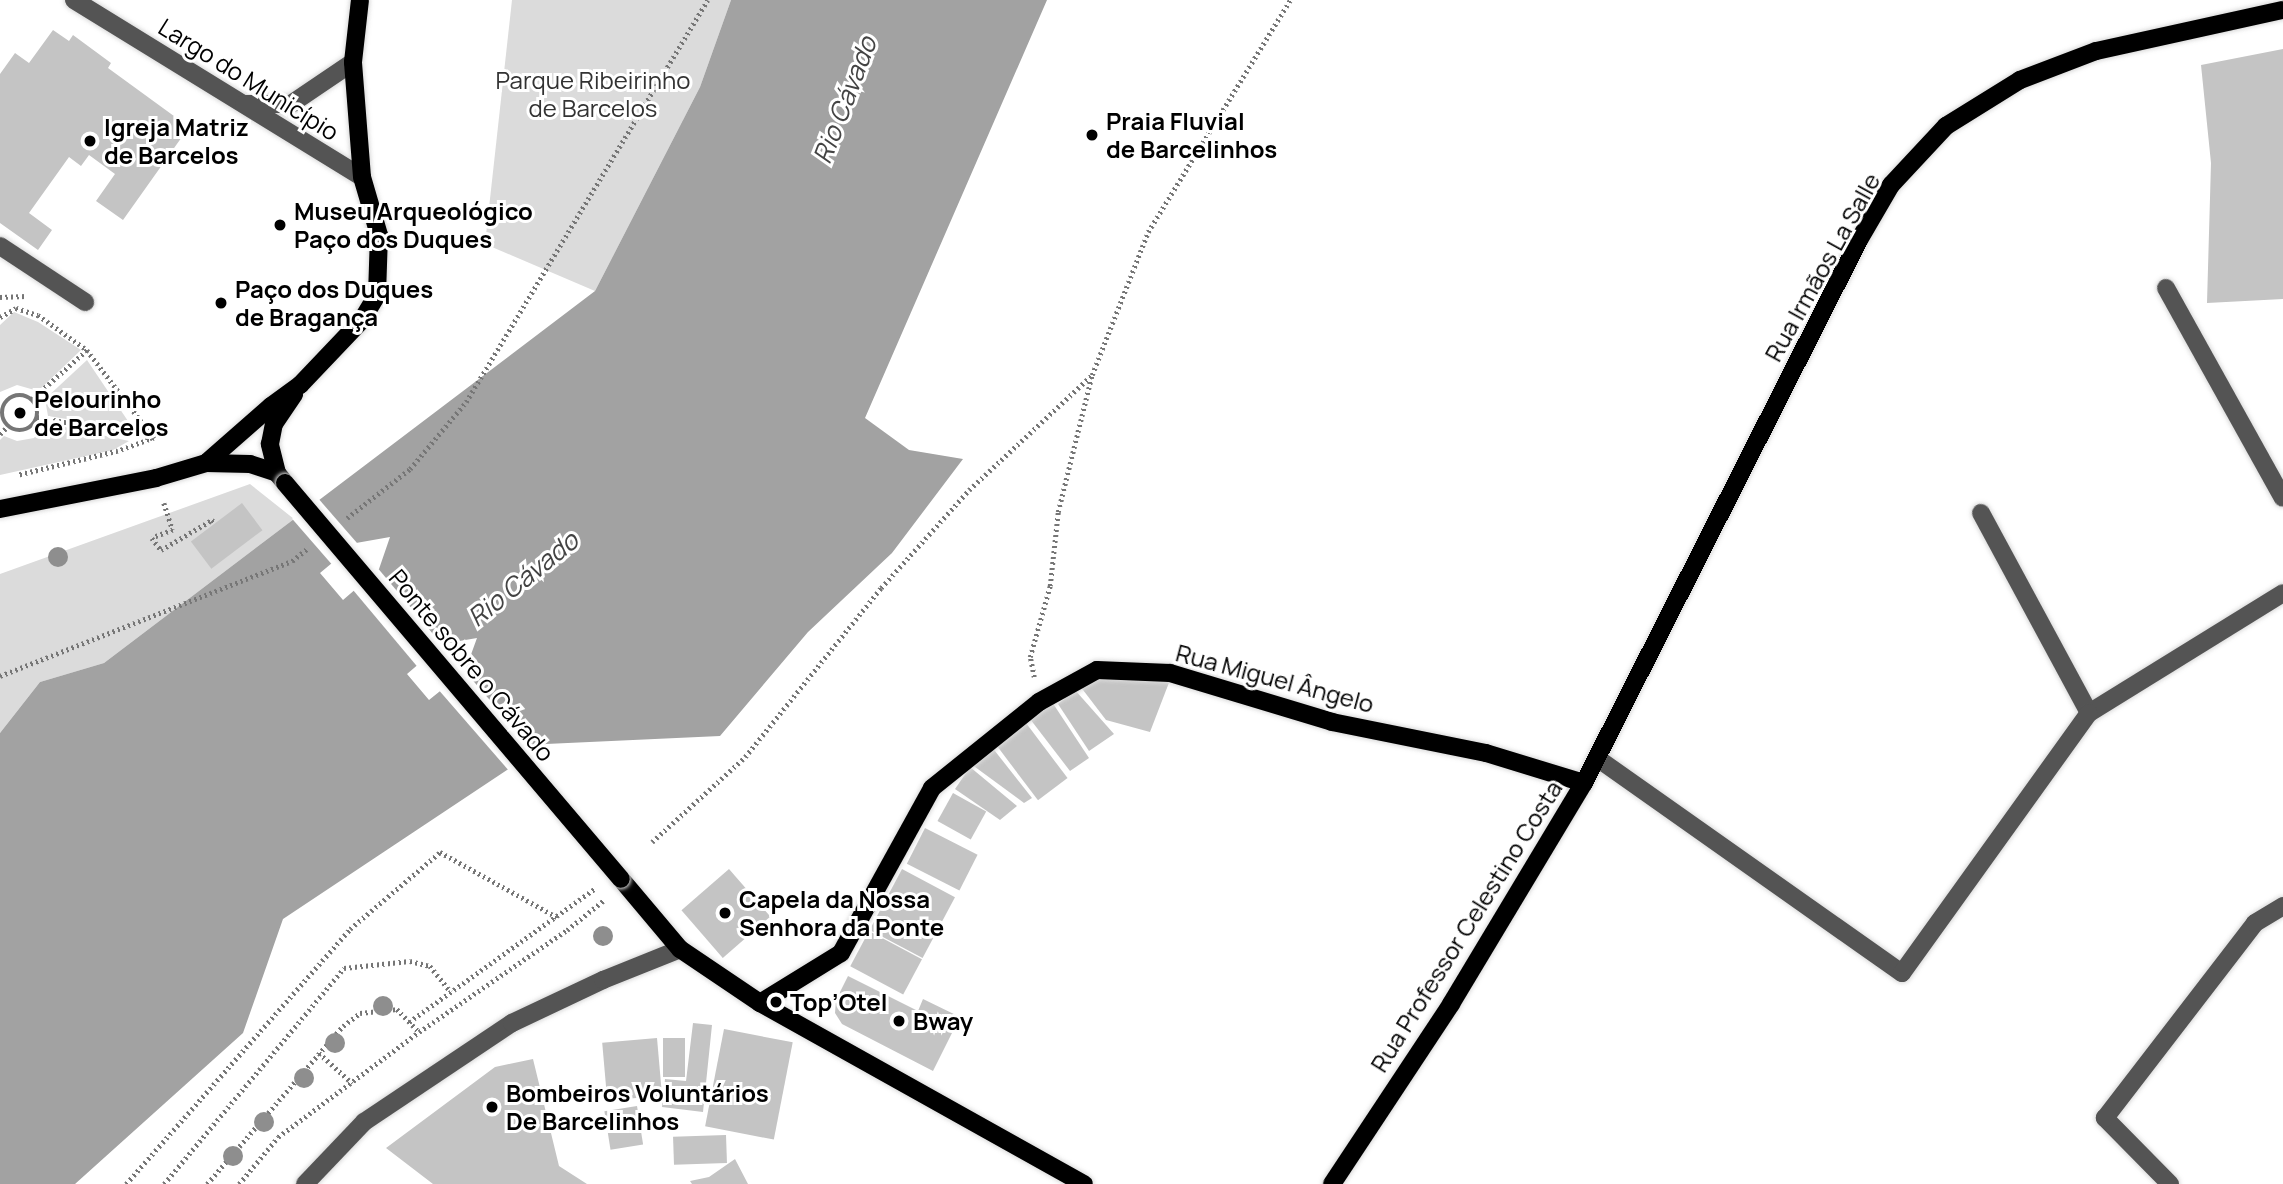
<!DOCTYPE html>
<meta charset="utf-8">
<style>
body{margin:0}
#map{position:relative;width:2283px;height:1184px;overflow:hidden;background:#fff;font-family:Manrope,sans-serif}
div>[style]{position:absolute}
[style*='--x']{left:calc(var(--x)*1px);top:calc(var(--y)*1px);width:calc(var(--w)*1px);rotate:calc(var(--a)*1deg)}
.green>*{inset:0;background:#dbdbdb}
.water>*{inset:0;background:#a2a2a2}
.pier>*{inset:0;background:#fff;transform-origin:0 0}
.building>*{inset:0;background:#c4c4c4;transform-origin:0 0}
.path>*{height:4.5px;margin-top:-2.25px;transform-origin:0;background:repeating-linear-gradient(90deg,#767676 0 2px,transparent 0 5.5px)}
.path>.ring{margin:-2.25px;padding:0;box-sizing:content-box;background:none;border:4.5px solid #767676;border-radius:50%}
.roads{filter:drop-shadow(0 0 2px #dbdbdb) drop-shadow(0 0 2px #dbdbdb)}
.minor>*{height:18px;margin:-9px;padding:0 9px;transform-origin:9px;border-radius:9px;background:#545454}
.major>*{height:18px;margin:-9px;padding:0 9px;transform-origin:9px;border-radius:9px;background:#000}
.bridges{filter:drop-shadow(0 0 2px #dbdbdb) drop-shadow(0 0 2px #dbdbdb)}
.major-bridge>*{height:18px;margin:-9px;padding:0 9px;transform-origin:9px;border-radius:9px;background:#000}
.trees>*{width:20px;height:20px;margin:-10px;border-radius:50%;background:#8e8e8e}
.dots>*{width:19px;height:19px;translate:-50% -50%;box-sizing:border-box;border:4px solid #fff;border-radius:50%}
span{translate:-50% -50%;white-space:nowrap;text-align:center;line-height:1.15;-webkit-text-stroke:6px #fff;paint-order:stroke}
.street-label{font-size:24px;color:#000}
.park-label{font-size:24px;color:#323232}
.poi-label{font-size:24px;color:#000;font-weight:700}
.left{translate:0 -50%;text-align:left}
.water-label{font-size:26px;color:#434343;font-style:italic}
</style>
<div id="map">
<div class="green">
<i style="clip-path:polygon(512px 0,731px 0,700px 87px,595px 291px,485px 244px)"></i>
<i style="clip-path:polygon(14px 312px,38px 322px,81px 350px,38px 391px,17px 385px,0 392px,0 325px)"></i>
<i style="clip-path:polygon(87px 360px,134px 430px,48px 416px,45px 399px)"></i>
<i style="clip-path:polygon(46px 423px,129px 441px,113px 450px,0 475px,0 440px,4px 436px,17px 441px,34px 438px)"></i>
<i style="clip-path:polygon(250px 484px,294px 519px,104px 663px,40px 682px,0 733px,0 574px)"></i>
</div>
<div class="water">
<i style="clip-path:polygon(evenodd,731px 0,1047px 0,865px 418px,909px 450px,963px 459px,892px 553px,808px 632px,720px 736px,546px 744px,283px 919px,243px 1033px,75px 1184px,0 1184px,0 733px,40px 682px,104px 663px,595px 291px,700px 87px,731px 0,390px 537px,379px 569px,343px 600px,320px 573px,356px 543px,390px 537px,731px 0,477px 638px,465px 671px,429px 700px,407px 674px,442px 644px,477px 638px)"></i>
</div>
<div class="pier">
<i style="left:317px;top:497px;width:65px;height:33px;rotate:49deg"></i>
<i style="left:376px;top:566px;width:106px;height:33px;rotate:50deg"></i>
<i style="left:462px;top:668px;width:113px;height:32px;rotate:49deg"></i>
</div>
<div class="building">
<i style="clip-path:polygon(53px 30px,69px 41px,73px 35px,111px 63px,108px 68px,189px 127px,123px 220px,96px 201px,115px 174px,89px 155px,81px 166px,69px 157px,29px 213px,52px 230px,38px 250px,0 223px,0 74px,15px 53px,29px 63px)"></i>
<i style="clip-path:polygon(2283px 49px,2283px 299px,2207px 303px,2211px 163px,2201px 65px)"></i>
<i style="left:242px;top:503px;width:34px;height:64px;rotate:53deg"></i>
<i style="clip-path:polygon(1107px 675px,1170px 680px,1150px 732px,1106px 720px,1080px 686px)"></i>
<i style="clip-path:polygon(1075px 690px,1114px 734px,1089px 751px,1058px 704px)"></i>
<i style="clip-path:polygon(1052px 702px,1089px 758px,1070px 771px,1027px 715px)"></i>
<i style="left:1023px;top:719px;width:74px;height:37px;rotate:53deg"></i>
<i style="clip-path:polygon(991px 746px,1032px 798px,1024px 803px,971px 764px)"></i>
<i style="clip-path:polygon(970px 767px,1017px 806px,1000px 820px,955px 789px)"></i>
<i style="left:953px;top:793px;width:38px;height:32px;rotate:29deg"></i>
<i style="left:925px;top:828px;width:59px;height:40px;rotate:27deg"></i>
<i style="left:729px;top:869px;width:63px;height:63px;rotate:49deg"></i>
<i style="left:902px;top:869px;width:60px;height:69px;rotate:28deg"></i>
<i style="left:869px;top:931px;width:60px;height:40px;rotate:28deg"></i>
<i style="clip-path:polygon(848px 976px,918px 1011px,923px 999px,960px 1017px,933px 1071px,842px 1024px,835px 1013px,836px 1000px)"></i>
<i style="clip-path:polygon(693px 1023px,712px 1025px,703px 1112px,662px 1107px,665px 1079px,686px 1081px)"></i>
<i style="left:724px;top:1029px;width:70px;height:99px;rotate:11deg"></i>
<i style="left:657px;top:1038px;width:58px;height:55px;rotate:85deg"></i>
<i style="left:663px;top:1038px;width:22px;height:39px"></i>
<i style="clip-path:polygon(533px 1059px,559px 1166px,587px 1184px,433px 1184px,386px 1148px,495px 1067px)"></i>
<i style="left:637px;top:1106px;width:39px;height:33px;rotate:81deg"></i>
<i style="left:726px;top:1135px;width:28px;height:53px;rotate:88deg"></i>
<i style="clip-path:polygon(735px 1159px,748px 1184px,692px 1184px,690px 1181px,709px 1177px)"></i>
</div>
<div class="path">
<i style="--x:0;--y:297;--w:26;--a:-2"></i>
<i style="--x:0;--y:317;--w:18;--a:-29"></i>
<i style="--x:16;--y:308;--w:23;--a:18"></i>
<i style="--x:38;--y:315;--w:60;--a:35.5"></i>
<i style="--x:87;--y:350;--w:111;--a:52.7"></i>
<i style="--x:154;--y:438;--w:38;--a:160"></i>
<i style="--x:118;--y:451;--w:102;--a:166.4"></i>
<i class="ring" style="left:2px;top:395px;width:31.5px;height:31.5px"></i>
<i style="--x:32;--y:399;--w:74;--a:-41.7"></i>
<i style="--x:37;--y:417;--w:118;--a:10.3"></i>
<i style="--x:0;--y:434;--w:11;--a:-45"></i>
<i style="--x:164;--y:503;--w:28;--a:72"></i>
<i style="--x:173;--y:530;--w:22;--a:159"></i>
<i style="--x:152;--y:538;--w:15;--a:53"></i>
<i style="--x:161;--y:550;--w:59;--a:-30.5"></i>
<i style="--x:212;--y:520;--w:5;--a:37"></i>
<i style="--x:347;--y:518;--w:80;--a:-37.9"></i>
<i style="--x:410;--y:469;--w:87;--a:-50.1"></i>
<i style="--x:466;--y:402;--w:469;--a:-59"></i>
<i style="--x:0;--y:676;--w:314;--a:-21.5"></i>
<i style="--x:292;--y:561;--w:19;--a:-39"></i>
<i style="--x:1034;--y:677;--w:20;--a:-101"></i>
<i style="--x:1030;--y:657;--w:74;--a:-74.3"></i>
<i style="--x:1050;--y:586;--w:74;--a:-83.8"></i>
<i style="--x:1058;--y:512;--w:141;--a:-76.1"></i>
<i style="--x:1092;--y:375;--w:154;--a:-68.6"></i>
<i style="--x:1148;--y:232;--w:272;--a:-58.5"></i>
<i style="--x:652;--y:842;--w:126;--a:-42.4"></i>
<i style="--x:745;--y:757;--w:217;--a:-51.2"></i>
<i style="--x:881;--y:588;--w:132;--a:-48.1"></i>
<i style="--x:969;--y:490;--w:167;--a:-43.1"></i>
<i style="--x:409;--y:1022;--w:228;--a:-35.7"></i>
<i style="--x:319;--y:1053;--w:45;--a:42.3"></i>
<i style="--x:126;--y:1184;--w:339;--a:-48.7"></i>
<i style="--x:350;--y:929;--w:118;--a:-40.5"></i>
<i style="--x:440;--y:852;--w:134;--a:29.1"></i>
<i style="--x:164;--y:1184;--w:281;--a:-50.2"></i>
<i style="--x:344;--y:968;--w:66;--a:-6.1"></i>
<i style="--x:410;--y:961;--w:21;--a:14"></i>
<i style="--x:430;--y:966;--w:33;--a:51"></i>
<i style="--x:207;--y:1184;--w:208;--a:-49.3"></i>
<i style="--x:343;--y:1026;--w:21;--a:-37"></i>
<i style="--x:360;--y:1013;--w:37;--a:-6"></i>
<i style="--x:397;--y:1009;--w:32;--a:46"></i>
<i style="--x:239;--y:1184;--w:61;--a:-50.3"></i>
<i style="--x:278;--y:1137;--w:176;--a:-36.7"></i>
<i style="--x:419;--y:1032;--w:180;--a:-34.6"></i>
<i style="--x:567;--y:930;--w:48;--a:-39"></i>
</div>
<div class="roads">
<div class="minor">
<i style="--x:74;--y:0;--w:338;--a:31.6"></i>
<i style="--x:244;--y:104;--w:47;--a:0"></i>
<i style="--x:291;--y:104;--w:75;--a:-34.1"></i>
<i style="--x:0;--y:246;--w:102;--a:33.4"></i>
<i style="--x:2166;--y:288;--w:240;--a:60.9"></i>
<i style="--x:1981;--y:513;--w:227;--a:61.6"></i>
<i style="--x:2089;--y:713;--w:228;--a:-31.7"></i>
<i style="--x:1597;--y:758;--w:373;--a:35.2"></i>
<i style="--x:1902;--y:973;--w:320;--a:-54.3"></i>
<i style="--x:305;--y:1184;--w:86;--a:-46.4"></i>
<i style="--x:364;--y:1122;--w:178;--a:-33.8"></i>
<i style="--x:512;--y:1023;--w:101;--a:-25.3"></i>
<i style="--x:603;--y:980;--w:83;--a:-21.9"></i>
<i style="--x:2170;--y:1184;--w:93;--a:-134.6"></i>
<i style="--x:2105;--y:1118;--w:246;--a:-52.4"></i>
<i style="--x:2255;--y:923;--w:33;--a:-31"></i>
</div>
<div class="major">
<i style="--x:206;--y:463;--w:44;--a:1.3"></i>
<i style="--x:250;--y:464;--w:28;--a:18"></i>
<i style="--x:285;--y:483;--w:13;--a:-129"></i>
<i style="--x:277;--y:473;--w:30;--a:-104"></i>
<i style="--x:270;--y:444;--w:20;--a:-79"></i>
<i style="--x:274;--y:424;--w:36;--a:-56"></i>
<i style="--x:0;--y:509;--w:159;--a:-11.2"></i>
<i style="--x:156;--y:478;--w:52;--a:-16.7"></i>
<i style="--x:206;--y:463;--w:86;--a:-41.2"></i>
<i style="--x:271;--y:406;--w:36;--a:-36"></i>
<i style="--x:300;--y:385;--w:90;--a:-46.4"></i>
<i style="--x:362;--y:320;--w:29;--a:-59"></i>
<i style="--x:377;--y:295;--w:60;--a:-88.1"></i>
<i style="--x:379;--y:235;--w:60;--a:-106.3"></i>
<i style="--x:362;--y:177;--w:115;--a:-94.5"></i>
<i style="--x:353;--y:62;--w:62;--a:-83.6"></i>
<i style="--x:621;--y:879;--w:92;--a:49.9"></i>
<i style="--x:680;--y:949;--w:97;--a:34"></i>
<i style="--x:760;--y:1003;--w:371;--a:29.2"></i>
<i style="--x:760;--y:1003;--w:95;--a:-31.7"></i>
<i style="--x:841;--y:953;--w:188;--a:-61.1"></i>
<i style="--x:932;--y:788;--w:137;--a:-38.8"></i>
<i style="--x:1039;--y:702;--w:66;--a:-28.9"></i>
<i style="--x:1097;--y:670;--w:73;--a:2.4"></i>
<i style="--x:1170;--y:673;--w:169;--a:16.8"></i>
<i style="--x:1332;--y:722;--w:157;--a:11.4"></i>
<i style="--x:1486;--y:753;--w:102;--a:17"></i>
<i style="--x:1332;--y:1184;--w:216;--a:-56.5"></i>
<i style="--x:1451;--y:1004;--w:258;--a:-59"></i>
<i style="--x:1584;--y:783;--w:609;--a:-63.14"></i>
<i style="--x:1859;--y:240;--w:64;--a:-59.8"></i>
<i style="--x:1891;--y:185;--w:81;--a:-47"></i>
<i style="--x:1946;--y:126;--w:87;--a:-31.9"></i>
<i style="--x:2020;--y:80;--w:81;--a:-20.9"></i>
<i style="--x:2096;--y:51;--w:191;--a:-12.4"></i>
</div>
</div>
<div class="bridges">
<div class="major-bridge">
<i style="--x:285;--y:483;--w:519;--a:49.69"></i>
</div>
</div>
<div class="trees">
<i style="left:58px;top:557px"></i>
<i style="left:603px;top:936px"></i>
<i style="left:383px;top:1006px"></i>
<i style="left:335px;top:1043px"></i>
<i style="left:304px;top:1078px"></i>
<i style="left:264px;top:1122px"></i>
<i style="left:233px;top:1156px"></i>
</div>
<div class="dots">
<i style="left:1092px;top:135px;background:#000"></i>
<i style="left:90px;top:141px;background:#000"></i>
<i style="left:280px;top:225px;background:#000"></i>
<i style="left:221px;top:303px;background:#000"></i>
<i style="left:20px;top:413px;background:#000"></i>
<i style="left:725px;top:913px;background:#000"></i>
<i style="left:776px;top:1002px;background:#000"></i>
<i style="left:899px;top:1021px;background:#000"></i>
<i style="left:492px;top:1107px;background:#000"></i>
</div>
<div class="street-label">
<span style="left:249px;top:79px;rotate:32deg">Largo do Município</span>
<span style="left:1822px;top:267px;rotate:-61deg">Rua Irmãos La Salle</span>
<span style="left:472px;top:665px;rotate:50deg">Ponte sobre o Cávado</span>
<span style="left:1275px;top:678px;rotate:15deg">Rua Miguel Ângelo</span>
<span style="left:1466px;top:926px;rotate:-58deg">Rua Professor Celestino Costa</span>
</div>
<div class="park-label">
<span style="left:593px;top:94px">Parque Ribeirinho<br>de Barcelos</span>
</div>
<div class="poi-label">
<span class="left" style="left:1106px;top:135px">Praia Fluvial<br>de Barcelinhos</span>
<span class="left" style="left:104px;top:141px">Igreja Matriz<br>de Barcelos</span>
<span class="left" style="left:294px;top:225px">Museu Arqueológico<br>Paço dos Duques</span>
<span class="left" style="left:235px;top:303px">Paço dos Duques<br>de Bragança</span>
<span class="left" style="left:34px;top:413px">Pelourinho<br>de Barcelos</span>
<span class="left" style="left:739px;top:913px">Capela da Nossa<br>Senhora da Ponte</span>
<span class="left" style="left:790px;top:1002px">Top’Otel</span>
<span class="left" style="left:913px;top:1021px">Bway</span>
<span class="left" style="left:506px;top:1107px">Bombeiros Voluntários<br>De Barcelinhos</span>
</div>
<div class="water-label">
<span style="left:845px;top:100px;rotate:-69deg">Rio Cávado</span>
<span style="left:523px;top:579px;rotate:-39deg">Rio Cávado</span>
</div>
</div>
